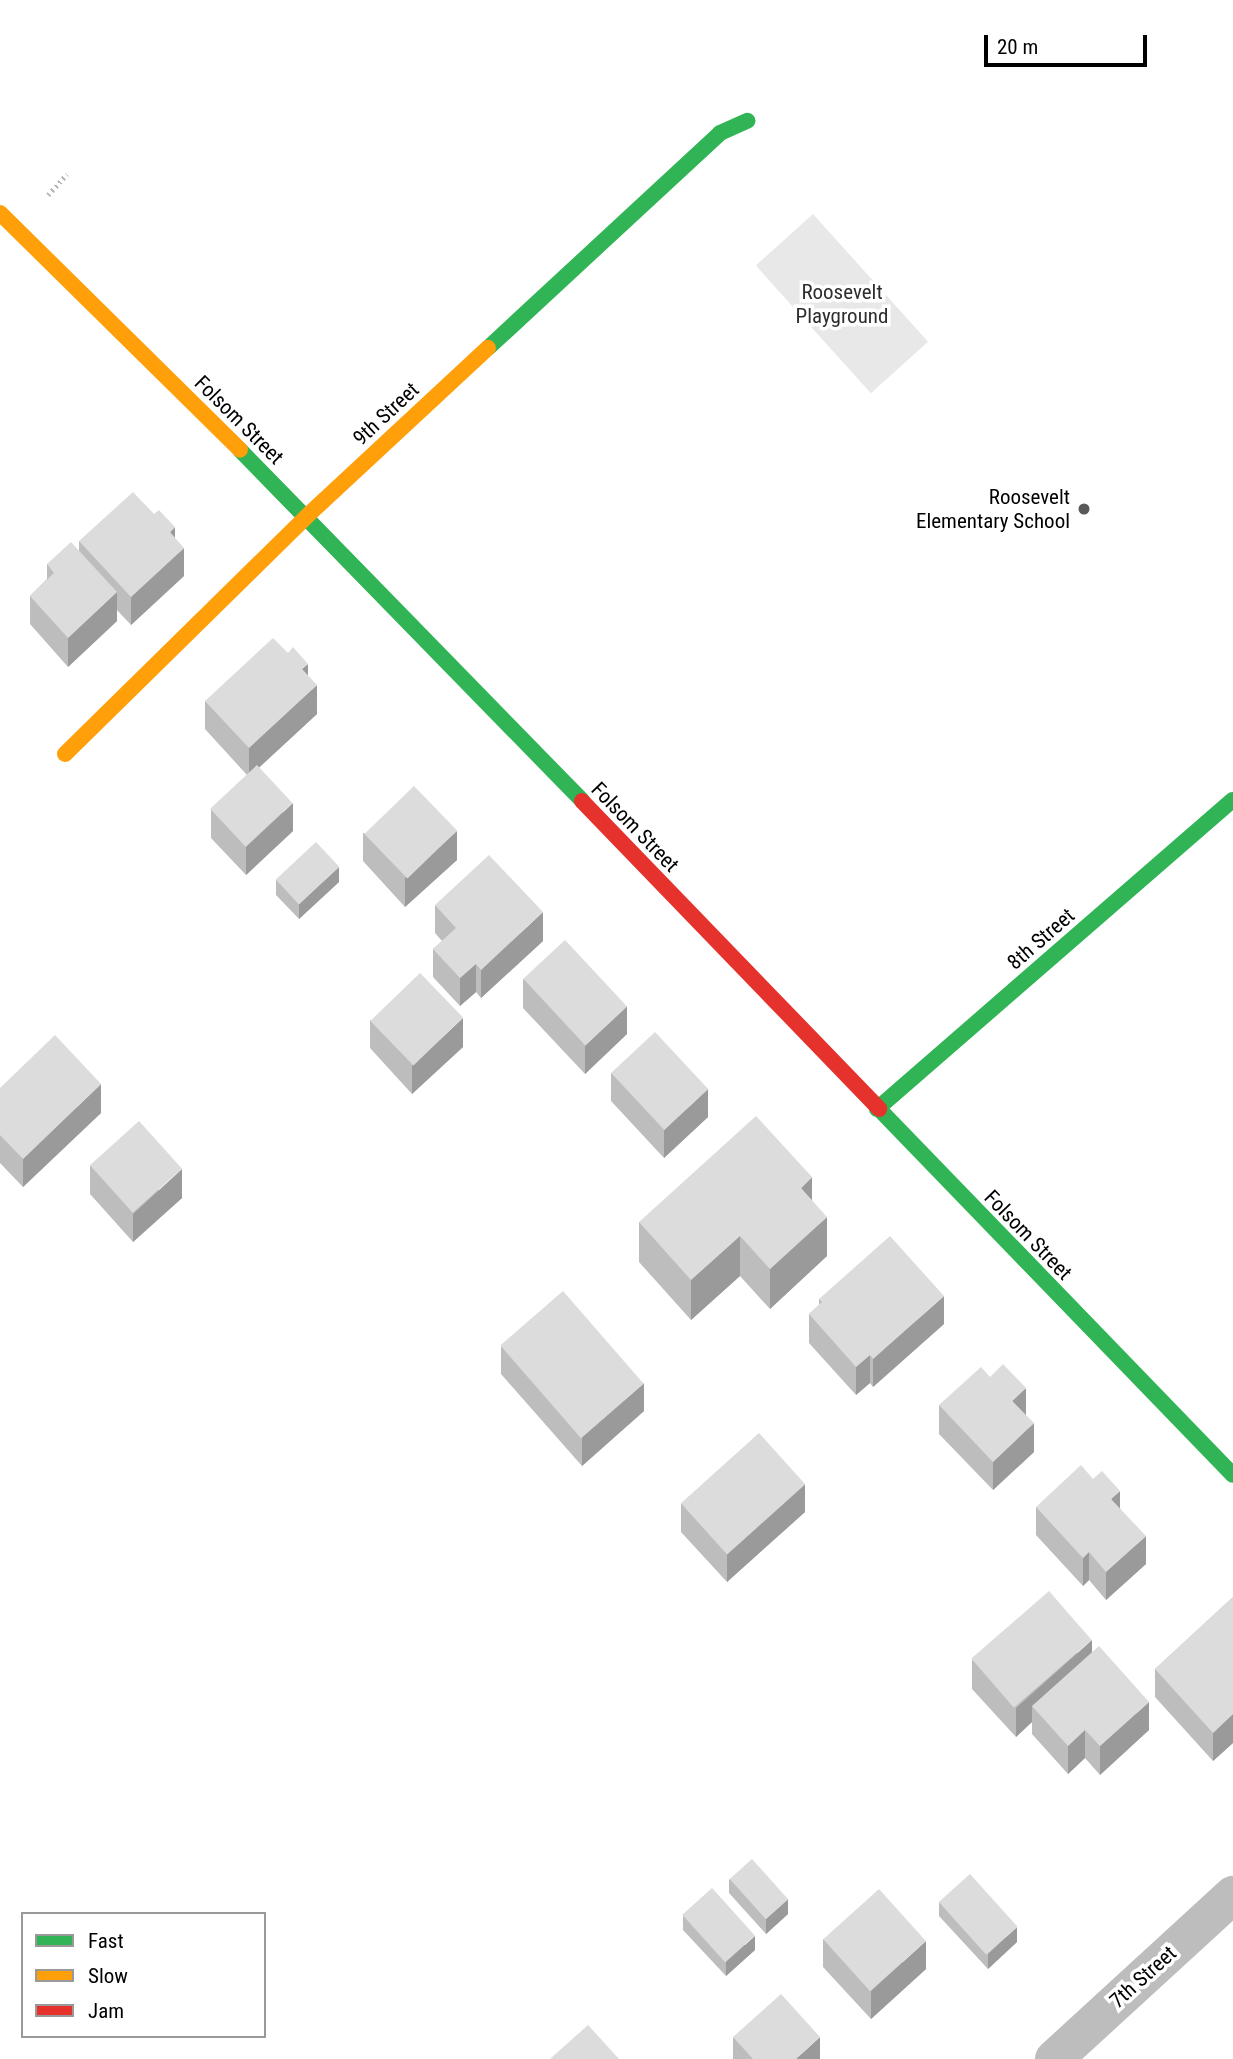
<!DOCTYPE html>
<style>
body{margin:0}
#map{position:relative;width:1233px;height:2059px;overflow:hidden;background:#fff;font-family:"Roboto Condensed",sans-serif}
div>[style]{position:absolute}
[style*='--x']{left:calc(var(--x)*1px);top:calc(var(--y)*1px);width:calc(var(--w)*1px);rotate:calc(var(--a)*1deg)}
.green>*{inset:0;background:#e8e8e8;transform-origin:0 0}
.path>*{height:4.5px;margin-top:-2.25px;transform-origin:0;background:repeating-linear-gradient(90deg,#b8b8b8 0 2px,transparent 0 5.5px)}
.street>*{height:38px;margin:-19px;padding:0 19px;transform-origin:19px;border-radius:19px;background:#bdbdbd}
.fast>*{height:16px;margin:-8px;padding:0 8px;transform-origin:8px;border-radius:8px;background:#30b455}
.slow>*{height:16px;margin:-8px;padding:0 8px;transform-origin:8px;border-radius:8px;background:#ff9f0a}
.jam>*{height:16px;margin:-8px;padding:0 8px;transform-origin:8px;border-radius:8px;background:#e5322d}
.wall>*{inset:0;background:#bdbdbd}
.shaded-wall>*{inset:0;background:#9a9a9a}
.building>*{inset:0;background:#dcdcdc;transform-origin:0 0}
.dots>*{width:19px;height:19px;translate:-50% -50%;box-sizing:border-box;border:4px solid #fff;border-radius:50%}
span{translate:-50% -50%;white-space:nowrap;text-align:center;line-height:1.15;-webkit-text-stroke:7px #fff;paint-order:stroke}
.park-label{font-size:21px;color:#2d2d2d}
.street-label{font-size:21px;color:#000}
.poi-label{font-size:21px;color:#000}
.right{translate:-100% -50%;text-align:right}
.legend{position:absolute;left:21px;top:1912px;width:245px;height:126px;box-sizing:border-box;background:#fff;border:2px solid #999;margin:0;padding:9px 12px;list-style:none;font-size:21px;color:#000}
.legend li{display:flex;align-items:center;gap:14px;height:35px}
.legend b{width:35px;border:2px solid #999}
.scale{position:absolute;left:984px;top:35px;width:163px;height:32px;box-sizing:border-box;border:4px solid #000;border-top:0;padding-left:9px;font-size:21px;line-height:24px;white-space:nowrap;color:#000;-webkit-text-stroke:5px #fff;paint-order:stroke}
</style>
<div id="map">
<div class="green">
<i style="left:813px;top:214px;width:172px;height:77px;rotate:48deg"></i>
</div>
<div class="path">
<i style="--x:48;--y:195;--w:28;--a:-48"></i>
</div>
<div class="street">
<i style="--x:1054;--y:2059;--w:243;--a:-42.5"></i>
</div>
<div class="fast">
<i style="--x:488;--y:348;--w:316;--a:-42.8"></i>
<i style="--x:720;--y:133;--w:30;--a:-24"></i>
<i style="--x:240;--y:450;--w:490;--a:45.7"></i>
<i style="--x:877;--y:1109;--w:471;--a:-41"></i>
<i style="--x:879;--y:1109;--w:509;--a:45.95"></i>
</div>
<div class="slow">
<i style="--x:0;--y:213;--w:337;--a:44.6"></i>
<i style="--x:65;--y:754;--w:339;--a:-44.5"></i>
<i style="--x:307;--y:516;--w:247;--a:-42.9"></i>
</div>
<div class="jam">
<i style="--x:582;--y:801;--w:428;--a:46"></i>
</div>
<div class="wall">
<i style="clip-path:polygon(175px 538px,184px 576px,131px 625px,117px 610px,117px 621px,68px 667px,30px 624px,30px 596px,47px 579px,47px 564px,79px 552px,79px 541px)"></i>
<i style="clip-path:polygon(308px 676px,317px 714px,259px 767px,293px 831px,246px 875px,211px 838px,211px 809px,247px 775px,205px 729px,205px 701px)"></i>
<i style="clip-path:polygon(363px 833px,457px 860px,405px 907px,363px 861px)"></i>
<i style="clip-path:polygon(276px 880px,339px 882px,299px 919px,276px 895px)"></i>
<i style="clip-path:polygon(435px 905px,543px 941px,481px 998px,476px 992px,460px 1006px,433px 977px,433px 949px,442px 941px,435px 933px)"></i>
<i style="clip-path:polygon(523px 979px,627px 1034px,585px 1074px,523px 1008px)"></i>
<i style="clip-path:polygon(370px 1020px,463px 1047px,412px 1094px,370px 1048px)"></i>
<i style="clip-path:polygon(611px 1073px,708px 1117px,664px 1158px,611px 1101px)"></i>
<i style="clip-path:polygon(0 1088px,101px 1113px,23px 1187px,0 1163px)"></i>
<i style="clip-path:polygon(90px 1165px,182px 1198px,133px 1242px,90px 1194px)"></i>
<i style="clip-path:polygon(812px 1200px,827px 1256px,770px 1309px,740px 1276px,691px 1320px,639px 1262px,639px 1222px)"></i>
<i style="clip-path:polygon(819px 1299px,944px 1324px,873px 1387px,870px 1383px,856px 1395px,809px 1343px,809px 1314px,819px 1305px)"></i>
<i style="clip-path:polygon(501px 1346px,644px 1411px,582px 1466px,501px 1374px)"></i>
<i style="clip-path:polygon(939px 1405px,1026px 1415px,1034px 1452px,993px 1490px,939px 1434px)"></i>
<i style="clip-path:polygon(681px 1503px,805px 1512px,727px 1582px,681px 1532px)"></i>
<i style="clip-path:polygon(1036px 1507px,1120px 1508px,1146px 1564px,1106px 1600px,1089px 1580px,1083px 1586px,1036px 1535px)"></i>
<i style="clip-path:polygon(1233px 1597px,1233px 1743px,1213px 1761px,1155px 1697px,1155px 1669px)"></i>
<i style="clip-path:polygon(1092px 1652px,1149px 1730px,1100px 1775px,1085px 1758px,1068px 1774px,1032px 1734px,1032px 1722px,1016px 1737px,972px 1689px,972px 1660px)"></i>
<i style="clip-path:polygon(729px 1879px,788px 1914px,766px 1934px,729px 1893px)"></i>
<i style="clip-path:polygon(939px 1902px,1017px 1942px,988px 1969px,939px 1916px)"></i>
<i style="clip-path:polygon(683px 1915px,755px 1950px,726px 1976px,683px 1930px)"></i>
<i style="clip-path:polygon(823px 1939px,926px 1969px,871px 2019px,823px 1967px)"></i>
<i style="clip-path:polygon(733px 2037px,820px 2059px,733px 2059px)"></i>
</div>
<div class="shaded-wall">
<i style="clip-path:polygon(175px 527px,175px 555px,170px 532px)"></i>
<i style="clip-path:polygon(184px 548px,184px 576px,131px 625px,131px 597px)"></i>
<i style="clip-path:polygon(117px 592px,117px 621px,68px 667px,68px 638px)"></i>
<i style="clip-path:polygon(308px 664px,308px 692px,302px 669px)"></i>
<i style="clip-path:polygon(317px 685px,317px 714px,249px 777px,249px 748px)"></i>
<i style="clip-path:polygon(293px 803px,293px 831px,246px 875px,246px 847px)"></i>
<i style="clip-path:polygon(457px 831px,457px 860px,405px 907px,405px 878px)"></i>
<i style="clip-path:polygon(339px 867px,339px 882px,299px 919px,299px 904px)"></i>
<i style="clip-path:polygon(543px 912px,543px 941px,481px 998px,481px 970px)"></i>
<i style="clip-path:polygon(476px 964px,476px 992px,460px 1006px,460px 978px)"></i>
<i style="clip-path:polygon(627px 1006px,627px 1034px,585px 1074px,585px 1046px)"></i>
<i style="clip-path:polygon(463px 1018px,463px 1047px,412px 1094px,412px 1066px)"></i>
<i style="clip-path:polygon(101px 1084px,101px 1113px,23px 1187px,23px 1159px)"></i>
<i style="clip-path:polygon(708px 1089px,708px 1117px,664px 1158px,664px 1130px)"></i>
<i style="clip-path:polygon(182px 1169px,182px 1198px,133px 1242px,133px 1214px)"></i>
<i style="clip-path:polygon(812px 1177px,812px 1217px,801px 1188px)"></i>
<i style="clip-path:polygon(827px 1217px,827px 1256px,770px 1309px,770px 1269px)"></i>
<i style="clip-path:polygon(740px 1236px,740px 1276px,691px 1320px,691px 1280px)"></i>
<i style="clip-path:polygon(944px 1296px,944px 1324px,873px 1387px,873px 1359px)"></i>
<i style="clip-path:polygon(870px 1355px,870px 1383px,856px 1395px,856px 1367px)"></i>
<i style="clip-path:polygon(644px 1383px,644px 1411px,582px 1466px,582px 1437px)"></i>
<i style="clip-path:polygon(1026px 1388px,1026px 1416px,1012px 1401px)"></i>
<i style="clip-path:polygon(1034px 1423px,1034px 1452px,993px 1490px,993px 1462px)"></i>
<i style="clip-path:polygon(805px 1484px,805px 1512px,727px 1582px,727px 1554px)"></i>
<i style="clip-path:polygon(1120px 1491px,1120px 1519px,1111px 1499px)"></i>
<i style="clip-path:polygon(1146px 1536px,1146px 1564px,1106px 1600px,1106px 1572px)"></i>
<i style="clip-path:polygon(1089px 1552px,1089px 1580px,1083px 1586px,1083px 1558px)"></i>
<i style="clip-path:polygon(1092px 1640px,1092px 1668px,1032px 1706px,1032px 1722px,1016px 1737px,1016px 1708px)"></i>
<i style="clip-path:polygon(1149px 1702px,1149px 1730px,1100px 1775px,1100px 1746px)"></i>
<i style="clip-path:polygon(1233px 1714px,1233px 1743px,1213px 1761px,1213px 1733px)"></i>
<i style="clip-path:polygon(1085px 1730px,1085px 1758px,1068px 1774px,1068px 1746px)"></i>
<i style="clip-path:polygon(788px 1899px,788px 1914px,766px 1934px,766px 1919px)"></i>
<i style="clip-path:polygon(1017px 1927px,1017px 1942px,988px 1969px,988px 1954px)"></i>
<i style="clip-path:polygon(755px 1936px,755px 1950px,726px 1976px,726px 1962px)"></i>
<i style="clip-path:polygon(926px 1941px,926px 1969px,871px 2019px,871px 1991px)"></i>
<i style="clip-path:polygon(820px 2037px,820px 2059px,796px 2059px)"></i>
</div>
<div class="building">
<i style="clip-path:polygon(133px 492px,154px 514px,159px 510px,175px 527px,170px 532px,184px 548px,131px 597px,79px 541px)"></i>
<i style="clip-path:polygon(71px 542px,117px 592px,68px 638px,30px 596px,54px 573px,47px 564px)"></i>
<i style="clip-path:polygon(273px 638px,288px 653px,293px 647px,308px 664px,302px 669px,317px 685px,249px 748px,205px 701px)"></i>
<i style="left:257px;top:765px;width:52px;height:64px;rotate:47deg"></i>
<i style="left:414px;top:786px;width:62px;height:69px;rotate:46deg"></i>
<i style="left:316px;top:842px;width:34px;height:55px;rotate:47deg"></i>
<i style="clip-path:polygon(489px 855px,543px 912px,481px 970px,476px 964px,460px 978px,433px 949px,456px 928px,435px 905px)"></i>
<i style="left:565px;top:940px;width:91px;height:57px;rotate:47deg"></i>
<i style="left:420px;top:973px;width:62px;height:69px;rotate:46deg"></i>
<i style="left:655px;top:1032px;width:78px;height:60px;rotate:47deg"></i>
<i style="clip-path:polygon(55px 1035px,101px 1084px,23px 1159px,0 1135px,0 1088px)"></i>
<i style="clip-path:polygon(756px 1116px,812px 1177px,801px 1188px,827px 1217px,770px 1269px,740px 1236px,691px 1280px,639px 1222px)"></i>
<i style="left:139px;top:1121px;width:64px;height:66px;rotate:48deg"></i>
<i style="clip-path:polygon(890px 1236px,944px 1296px,873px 1359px,870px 1355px,856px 1367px,809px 1314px,822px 1302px,819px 1299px)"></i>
<i style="left:563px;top:1291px;width:123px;height:83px;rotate:49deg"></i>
<i style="clip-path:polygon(1003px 1364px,1026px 1388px,1012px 1401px,1034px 1423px,993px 1462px,939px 1405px,981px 1367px,990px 1377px)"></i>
<i style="left:759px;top:1433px;width:69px;height:105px;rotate:48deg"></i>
<i style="clip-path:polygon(1081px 1465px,1093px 1479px,1102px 1471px,1120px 1491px,1111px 1499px,1146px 1536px,1106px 1572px,1089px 1552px,1083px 1558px,1036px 1507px)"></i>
<i style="left:1049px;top:1591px;width:65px;height:103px;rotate:49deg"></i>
<i style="clip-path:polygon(1233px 1597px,1233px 1714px,1213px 1733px,1155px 1669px)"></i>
<i style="clip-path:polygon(1099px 1646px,1149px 1702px,1100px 1746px,1085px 1730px,1068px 1746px,1032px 1706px)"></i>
<i style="left:752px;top:1859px;width:54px;height:30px;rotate:48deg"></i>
<i style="left:970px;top:1874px;width:71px;height:42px;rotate:48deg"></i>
<i style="left:712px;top:1888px;width:64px;height:40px;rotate:48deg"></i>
<i style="left:879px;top:1889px;width:70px;height:75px;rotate:48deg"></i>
<i style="clip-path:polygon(781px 1994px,820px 2037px,796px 2059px,753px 2059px,733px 2037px)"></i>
<i style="clip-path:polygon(588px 2025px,619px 2059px,550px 2059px)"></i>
</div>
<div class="dots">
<i style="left:1084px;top:509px;background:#595959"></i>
</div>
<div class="park-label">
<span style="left:842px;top:304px">Roosevelt<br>Playground</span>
</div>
<div class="street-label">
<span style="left:386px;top:414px;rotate:-43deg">9th Street</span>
<span style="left:239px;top:420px;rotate:45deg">Folsom Street</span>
<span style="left:635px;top:827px;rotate:46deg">Folsom Street</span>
<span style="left:1041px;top:939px;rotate:-41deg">8th Street</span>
<span style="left:1028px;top:1235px;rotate:46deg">Folsom Street</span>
<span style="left:1143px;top:1977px;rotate:-42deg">7th Street</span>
</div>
<div class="poi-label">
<span class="right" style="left:1070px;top:509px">Roosevelt<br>Elementary School</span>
</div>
<ul class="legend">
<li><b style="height:9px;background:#30b455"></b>Fast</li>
<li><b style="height:9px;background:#ff9f0a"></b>Slow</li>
<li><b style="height:9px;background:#e5322d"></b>Jam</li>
</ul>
<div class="scale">20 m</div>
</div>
